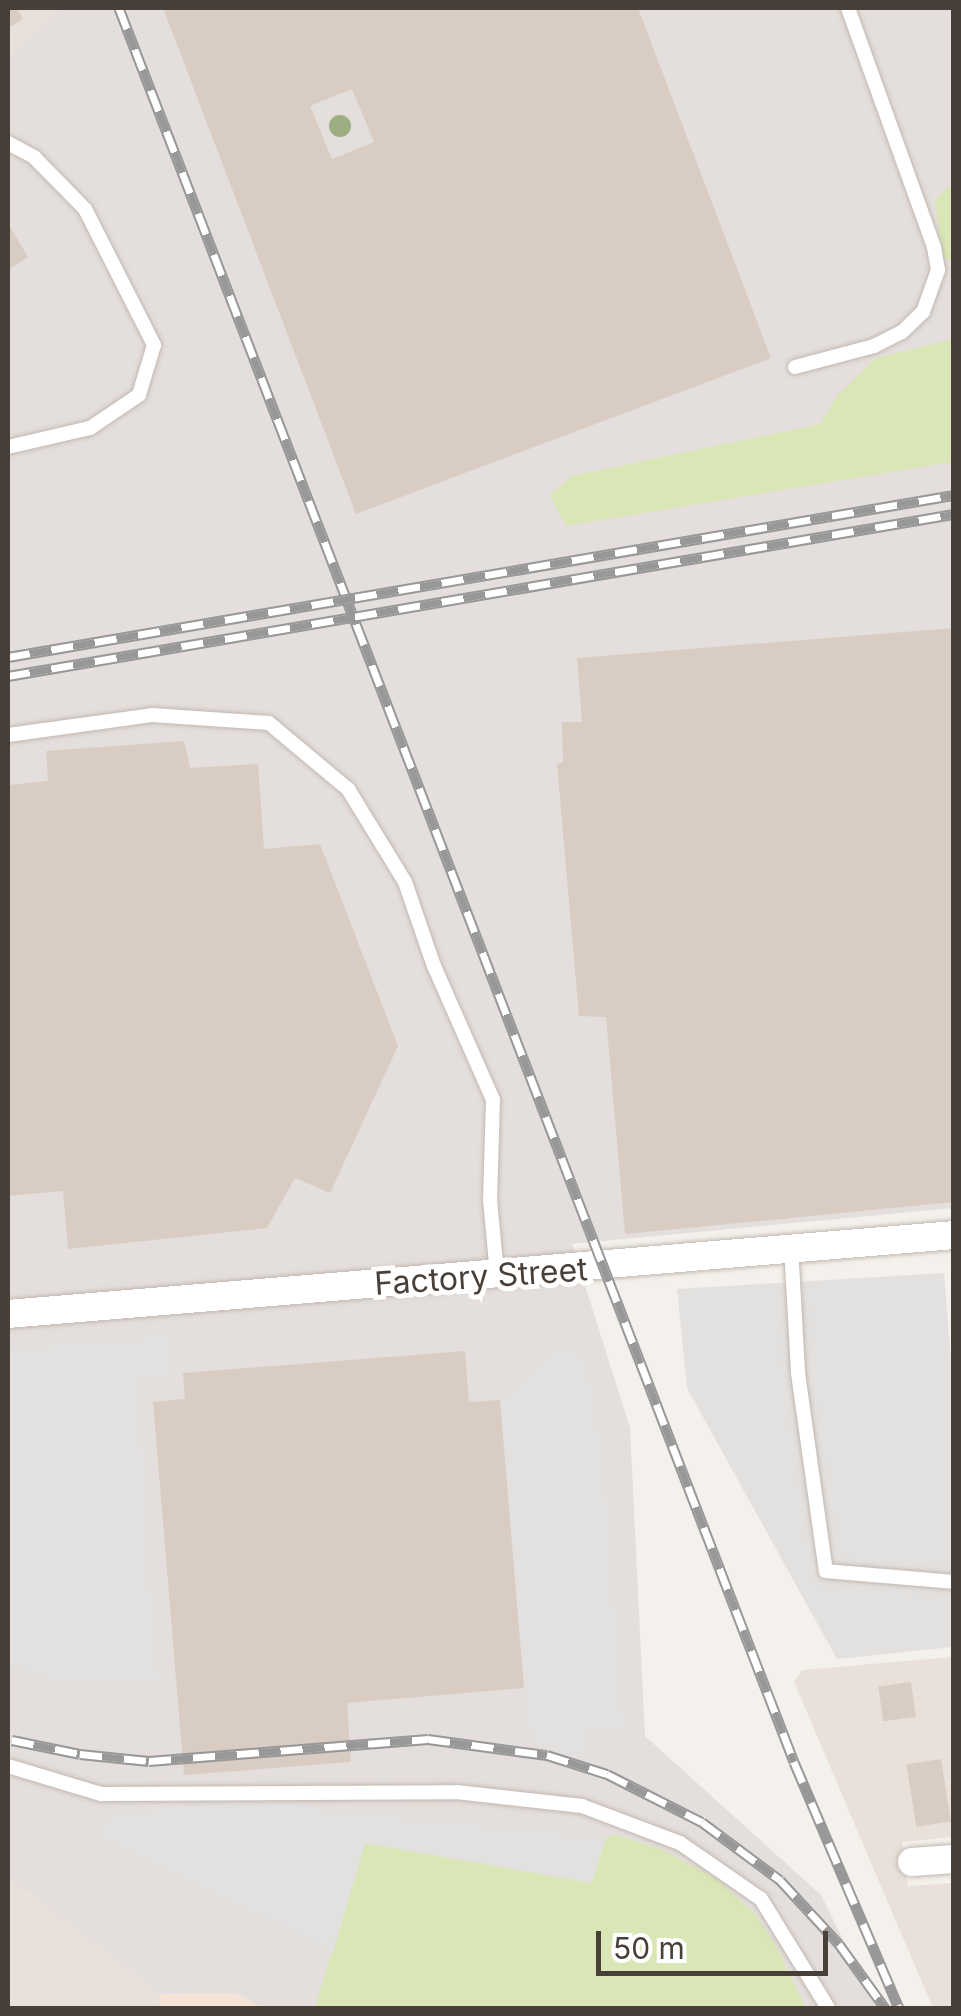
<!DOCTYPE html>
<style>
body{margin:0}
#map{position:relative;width:961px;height:2016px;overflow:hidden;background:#f4f0eb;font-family:Inter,sans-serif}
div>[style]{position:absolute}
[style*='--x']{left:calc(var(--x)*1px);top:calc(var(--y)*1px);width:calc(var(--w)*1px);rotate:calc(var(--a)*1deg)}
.residential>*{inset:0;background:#e8e0d9}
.commercial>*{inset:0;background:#f5e3d7}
.industrial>*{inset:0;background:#e4dfdc}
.green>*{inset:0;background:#dae6b6}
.parking>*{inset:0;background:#e3e1df}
.building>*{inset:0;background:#d9ccc3;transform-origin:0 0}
.roads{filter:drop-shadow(0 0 2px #c3b8b0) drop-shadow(0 0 2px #c3b8b0)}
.service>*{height:14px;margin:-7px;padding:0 7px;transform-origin:7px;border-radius:7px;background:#fff}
.minor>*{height:28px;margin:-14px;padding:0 14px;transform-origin:14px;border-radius:14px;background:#fff}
.rail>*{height:11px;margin-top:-5.5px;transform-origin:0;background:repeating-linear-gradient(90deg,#fff 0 22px,#989898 0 44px);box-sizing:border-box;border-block:2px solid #989898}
.trees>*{width:22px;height:22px;margin:-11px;border-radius:50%;background:#9eae83}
span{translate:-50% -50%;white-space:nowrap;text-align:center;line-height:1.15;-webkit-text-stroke:10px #fff;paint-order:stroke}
.street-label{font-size:32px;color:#483f39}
.frame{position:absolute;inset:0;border:10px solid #483f39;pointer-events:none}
.scale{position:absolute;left:596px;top:1931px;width:232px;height:45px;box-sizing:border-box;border:5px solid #483f39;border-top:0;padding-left:12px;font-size:30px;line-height:35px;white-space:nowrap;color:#483f39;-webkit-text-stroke:8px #fff;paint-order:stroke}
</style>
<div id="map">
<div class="residential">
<i style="clip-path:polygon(8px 8px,63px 8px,8px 56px)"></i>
<i style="clip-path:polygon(953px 1657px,953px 1837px,902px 1842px,908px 1886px,953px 1883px,953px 2008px,933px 2008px,794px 1682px,802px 1670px)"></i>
<i style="clip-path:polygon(8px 1877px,159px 1994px,160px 2008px,8px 2008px)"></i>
</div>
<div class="commercial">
<i style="clip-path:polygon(235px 1993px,264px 2008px,160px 2008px,159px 1994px)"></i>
</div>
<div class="industrial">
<i style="clip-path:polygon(63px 8px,953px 8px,953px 1208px,572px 1244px,630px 1428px,645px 1736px,821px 1895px,877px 2008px,264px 2008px,235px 1993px,159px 1994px,8px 1877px,8px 56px)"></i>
</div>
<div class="green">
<i style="clip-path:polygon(953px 184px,953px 263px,942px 257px,935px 199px)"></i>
<i style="clip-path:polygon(953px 339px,953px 462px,566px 526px,550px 495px,572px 476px,820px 424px,837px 396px,876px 358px)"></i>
<i style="clip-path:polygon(616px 1835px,661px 1849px,717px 1879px,753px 1912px,775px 1944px,806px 2008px,315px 2008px,364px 1843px,591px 1883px,606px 1837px)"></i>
</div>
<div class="parking">
<i style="clip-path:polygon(944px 1273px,954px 1400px,953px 1647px,837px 1659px,687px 1388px,677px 1289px)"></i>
<i style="clip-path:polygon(170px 1334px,172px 1376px,140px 1383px,153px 1616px,162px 1688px,44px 1680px,8px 1664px,8px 1348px)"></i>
<i style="clip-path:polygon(560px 1346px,587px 1355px,605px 1464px,625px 1729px,590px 1728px,583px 1760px,529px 1741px,499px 1399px)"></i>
<i style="clip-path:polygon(260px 1802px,606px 1837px,592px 1883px,365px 1843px,333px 1953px,96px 1836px,111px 1811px)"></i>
</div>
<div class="building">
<i style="clip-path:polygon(8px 8px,17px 8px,23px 19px,8px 28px)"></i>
<i style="clip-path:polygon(evenodd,163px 8px,638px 8px,771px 358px,356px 514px,163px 8px,352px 89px,374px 142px,332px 159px,310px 106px,352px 89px)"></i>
<i style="clip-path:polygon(8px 223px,28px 257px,8px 270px)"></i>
<i style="clip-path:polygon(954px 628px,954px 1202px,625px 1234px,606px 1017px,579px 1016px,557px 764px,563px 762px,562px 722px,582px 722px,577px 658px)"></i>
<i style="clip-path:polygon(184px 741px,190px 768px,258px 764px,264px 849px,320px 844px,398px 1046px,330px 1193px,295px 1178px,267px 1228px,68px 1249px,63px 1191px,8px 1196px,8px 785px,48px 781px,46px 751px)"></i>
<i style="clip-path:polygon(465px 1351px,469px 1402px,500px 1400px,524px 1688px,347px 1703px,351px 1762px,184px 1775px,153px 1402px,185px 1399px,183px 1373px)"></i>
<i style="left:911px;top:1682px;width:35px;height:33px;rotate:82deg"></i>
<i style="left:941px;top:1759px;width:63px;height:35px;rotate:81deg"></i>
</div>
<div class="roads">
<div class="service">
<i style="--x:8;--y:143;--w:30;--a:28"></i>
<i style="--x:34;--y:157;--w:73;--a:45.6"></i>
<i style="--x:85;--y:209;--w:153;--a:63.1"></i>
<i style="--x:154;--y:345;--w:52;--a:106.7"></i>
<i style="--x:139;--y:395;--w:59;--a:146"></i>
<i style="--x:90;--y:428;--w:84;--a:167"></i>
<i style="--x:795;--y:367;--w:82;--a:-14.9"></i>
<i style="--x:874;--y:346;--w:31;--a:-27"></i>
<i style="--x:902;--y:332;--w:29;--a:-44"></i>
<i style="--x:923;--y:312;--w:45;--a:-70.3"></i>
<i style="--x:938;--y:270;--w:23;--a:-100"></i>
<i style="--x:934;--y:247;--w:254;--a:-109.8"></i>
<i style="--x:8;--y:735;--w:145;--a:-7.9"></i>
<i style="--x:152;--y:715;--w:117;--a:3.9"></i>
<i style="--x:269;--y:723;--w:103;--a:39.9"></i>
<i style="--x:348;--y:789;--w:109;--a:58.5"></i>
<i style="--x:405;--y:882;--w:89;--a:71"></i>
<i style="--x:434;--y:966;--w:146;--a:66.2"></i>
<i style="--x:493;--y:1100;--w:99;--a:91.7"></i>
<i style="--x:490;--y:1199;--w:75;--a:84.7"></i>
<i style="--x:791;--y:1246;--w:127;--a:86.8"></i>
<i style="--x:798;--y:1373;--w:200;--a:82"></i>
<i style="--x:826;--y:1571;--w:128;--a:4.9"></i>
<i style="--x:8;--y:1766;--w:97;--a:16.8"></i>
<i style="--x:101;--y:1794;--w:355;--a:-0.3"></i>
<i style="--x:456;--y:1792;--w:127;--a:6.3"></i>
<i style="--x:582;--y:1806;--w:105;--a:20.7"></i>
<i style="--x:680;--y:1843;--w:98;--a:34.7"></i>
<i style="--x:761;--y:1899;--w:128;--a:58.4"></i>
</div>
<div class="minor">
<i style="--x:8;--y:1314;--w:949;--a:-4.77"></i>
<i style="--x:912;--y:1862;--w:42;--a:-4.1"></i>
</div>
</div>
<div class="rail">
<i style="--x:119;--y:8;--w:1879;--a:68.95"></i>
<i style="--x:794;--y:1762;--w:267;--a:66.9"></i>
<i style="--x:8;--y:657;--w:960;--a:-9.72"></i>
<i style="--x:8;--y:676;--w:960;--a:-9.72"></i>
<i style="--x:12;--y:1740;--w:69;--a:11.6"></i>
<i style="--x:80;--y:1754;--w:69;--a:5.8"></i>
<i style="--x:149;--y:1761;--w:280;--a:-4.5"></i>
<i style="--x:428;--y:1739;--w:120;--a:7.7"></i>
<i style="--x:547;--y:1755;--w:63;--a:17.6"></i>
<i style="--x:607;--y:1774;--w:106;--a:26.8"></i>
<i style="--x:702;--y:1822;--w:97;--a:36.6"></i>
<i style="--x:780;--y:1880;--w:87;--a:47.3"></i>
<i style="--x:839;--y:1944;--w:79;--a:54.3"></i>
</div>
<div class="trees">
<i style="left:340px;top:126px"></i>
</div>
<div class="street-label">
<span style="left:481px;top:1277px;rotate:-4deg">Factory Street</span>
</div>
<div class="frame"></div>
<div class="scale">50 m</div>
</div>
